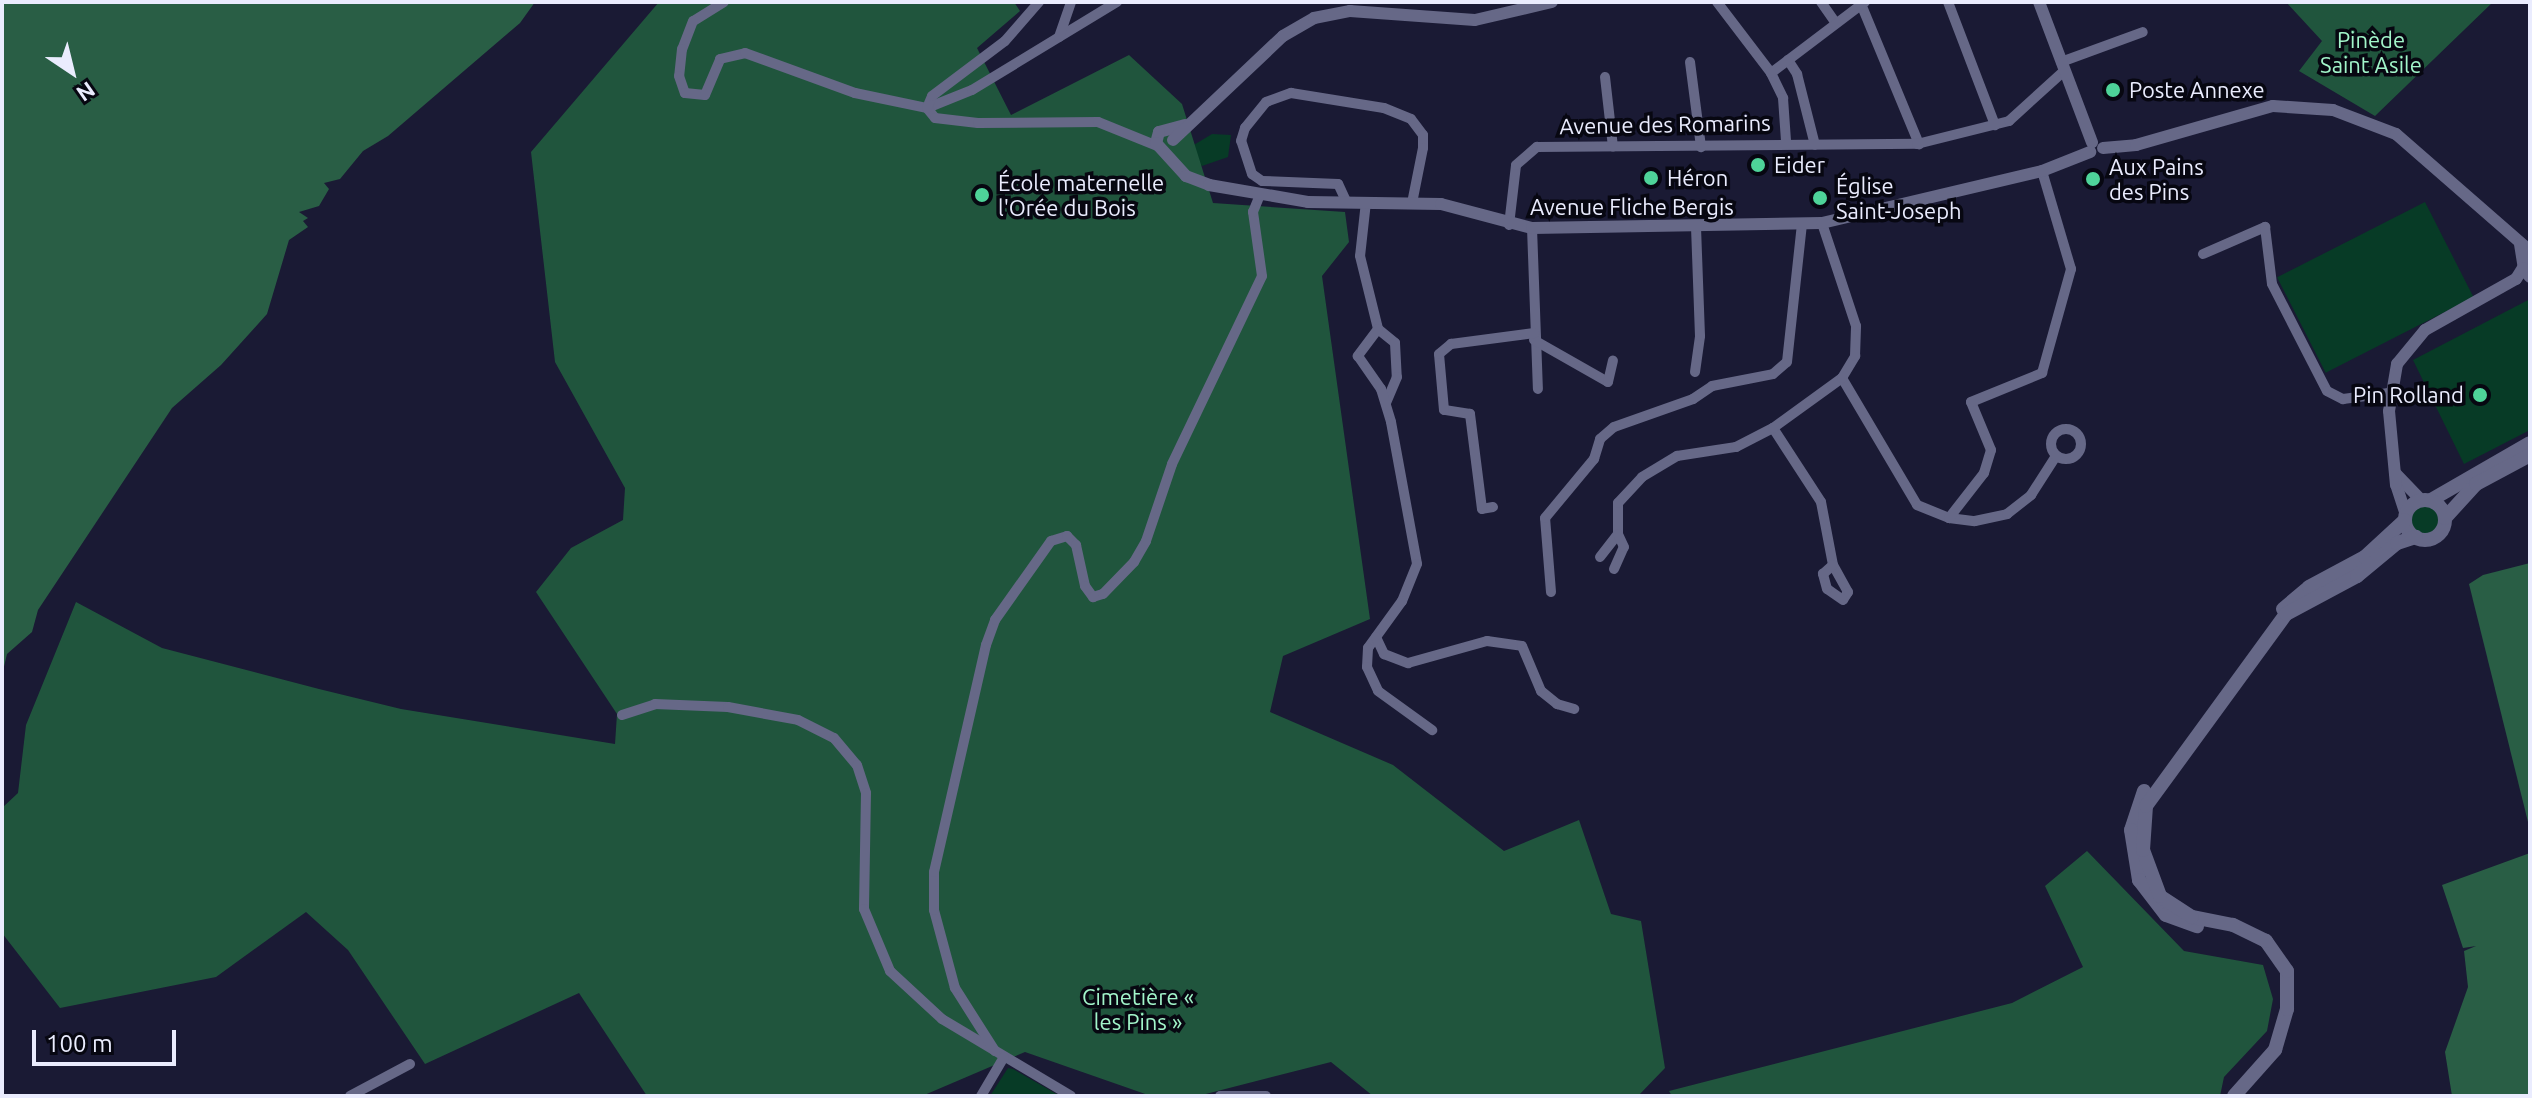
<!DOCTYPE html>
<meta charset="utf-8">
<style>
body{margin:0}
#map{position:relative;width:2532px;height:1098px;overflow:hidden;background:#1a1a34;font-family:Ubuntu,sans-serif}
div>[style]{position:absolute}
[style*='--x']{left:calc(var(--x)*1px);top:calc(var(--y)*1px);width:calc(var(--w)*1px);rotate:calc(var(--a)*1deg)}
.green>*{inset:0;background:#073b26;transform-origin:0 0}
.round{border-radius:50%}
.forest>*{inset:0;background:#20553d}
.water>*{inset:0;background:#295e45}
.minor>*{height:10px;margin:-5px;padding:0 5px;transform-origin:5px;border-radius:5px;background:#666887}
.minor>.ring{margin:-5px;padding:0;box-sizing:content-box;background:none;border:10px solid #666887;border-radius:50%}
.tertiary>*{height:12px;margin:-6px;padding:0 6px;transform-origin:6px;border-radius:6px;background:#666887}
.secondary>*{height:14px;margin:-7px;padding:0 7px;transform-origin:7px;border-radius:7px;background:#666887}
.secondary>.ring{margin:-7px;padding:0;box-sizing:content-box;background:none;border:14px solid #666887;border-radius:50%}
.dots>*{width:22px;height:22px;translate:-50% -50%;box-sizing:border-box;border:4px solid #070711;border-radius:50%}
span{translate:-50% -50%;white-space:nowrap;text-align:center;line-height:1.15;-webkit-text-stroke:7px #070711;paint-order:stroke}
.park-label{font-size:22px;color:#a2f5ca}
.poi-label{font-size:22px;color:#eaecfe}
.left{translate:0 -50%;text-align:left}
.right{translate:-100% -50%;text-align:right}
.street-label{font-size:22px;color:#eaecfe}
.frame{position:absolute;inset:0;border:4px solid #eaecfe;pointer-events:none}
.north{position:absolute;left:32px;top:32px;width:80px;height:80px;-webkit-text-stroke:6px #070711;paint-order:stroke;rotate:145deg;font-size:22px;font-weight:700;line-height:32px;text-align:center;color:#eaecfe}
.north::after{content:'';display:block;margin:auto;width:28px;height:36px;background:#eaecfe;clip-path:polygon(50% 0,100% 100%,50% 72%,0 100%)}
.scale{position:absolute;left:32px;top:1030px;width:144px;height:36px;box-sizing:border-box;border:4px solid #eaecfe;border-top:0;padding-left:10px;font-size:24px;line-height:28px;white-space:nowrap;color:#eaecfe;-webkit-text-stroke:6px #070711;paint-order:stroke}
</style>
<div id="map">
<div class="green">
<i style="clip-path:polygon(1212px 134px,1231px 135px,1228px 157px,1202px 166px,1187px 149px)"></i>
<i style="left:2425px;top:202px;width:107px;height:166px;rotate:63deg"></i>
<i style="clip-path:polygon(2530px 299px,2530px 430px,2464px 464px,2413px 360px)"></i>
<i class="round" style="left:2406px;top:501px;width:38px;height:38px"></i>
<i style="clip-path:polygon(1008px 1068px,1013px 1069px,1060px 1096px,990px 1096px)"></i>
</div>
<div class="forest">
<i style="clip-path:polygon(659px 2px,1014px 2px,1020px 11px,977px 48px,1011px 115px,1129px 55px,1182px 104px,1213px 203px,1345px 212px,1349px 242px,1322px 276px,1370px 619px,1283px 656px,1270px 712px,1393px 765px,1504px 851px,1579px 820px,1611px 914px,1641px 921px,1665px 1068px,1638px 1096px,1373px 1096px,1331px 1062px,1198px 1096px,1151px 1096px,1025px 1052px,922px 1096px,647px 1096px,579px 993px,425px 1064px,348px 950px,306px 912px,216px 977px,60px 1008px,2px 933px,2px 808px,18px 793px,26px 725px,76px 602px,162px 648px,319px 689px,401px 709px,615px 744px,617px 714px,536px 592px,571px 548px,623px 520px,625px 488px,555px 362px,531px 152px)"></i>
<i style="clip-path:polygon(2286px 2px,2493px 2px,2375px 116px,2299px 71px,2322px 41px)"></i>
<i style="clip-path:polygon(2087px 851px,2184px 951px,2263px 965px,2273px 999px,2267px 1031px,2224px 1077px,2220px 1096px,1672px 1096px,1669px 1091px,2012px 1003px,2083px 967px,2045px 886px)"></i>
</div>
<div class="water">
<i style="clip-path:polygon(2px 2px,535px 2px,520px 23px,388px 136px,363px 151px,340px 179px,324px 183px,329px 189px,319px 206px,299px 212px,308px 218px,303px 221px,308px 227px,289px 240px,267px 314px,221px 365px,172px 408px,38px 610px,32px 632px,7px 654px,2px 675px)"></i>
<i style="clip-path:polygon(2530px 563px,2530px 830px,2469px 584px,2483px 575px)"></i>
<i style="clip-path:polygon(2530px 853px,2530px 1096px,2452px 1096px,2445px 1052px,2468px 987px,2464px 951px,2476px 946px,2463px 948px,2442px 885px)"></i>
</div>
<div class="minor">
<i style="--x:724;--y:2;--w:36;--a:148"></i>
<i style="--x:693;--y:21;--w:30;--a:111"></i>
<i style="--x:682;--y:49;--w:27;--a:96"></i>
<i style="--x:679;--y:76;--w:18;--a:71"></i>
<i style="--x:685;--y:93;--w:20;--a:6"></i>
<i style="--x:705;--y:95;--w:39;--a:-67"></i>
<i style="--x:720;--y:59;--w:26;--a:-13"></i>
<i style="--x:745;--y:53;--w:117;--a:20"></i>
<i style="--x:855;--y:93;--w:74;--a:11.8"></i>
<i style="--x:927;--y:108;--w:48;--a:-21.8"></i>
<i style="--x:972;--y:90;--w:170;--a:-31.3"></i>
<i style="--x:1717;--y:2;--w:89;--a:52.7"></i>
<i style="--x:1771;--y:73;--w:28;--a:64"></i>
<i style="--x:1783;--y:98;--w:43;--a:86"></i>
<i style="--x:1821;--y:2;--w:24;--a:55"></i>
<i style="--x:1948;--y:2;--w:132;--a:69.1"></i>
<i style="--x:1861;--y:4;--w:152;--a:67.5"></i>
<i style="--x:1059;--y:37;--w:37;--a:-71"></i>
<i style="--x:1788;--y:60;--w:17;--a:57"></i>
<i style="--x:1797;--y:74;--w:73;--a:75.8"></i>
<i style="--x:1690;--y:62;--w:86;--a:82.6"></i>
<i style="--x:2061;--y:62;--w:87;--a:-20.1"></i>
<i style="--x:1771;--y:73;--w:118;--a:-37.1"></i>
<i style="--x:1605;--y:77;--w:70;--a:83.5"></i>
<i style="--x:927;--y:108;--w:13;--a:51"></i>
<i style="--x:935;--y:118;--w:43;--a:6.6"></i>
<i style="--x:978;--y:123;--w:120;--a:-0.5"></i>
<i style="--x:1098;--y:122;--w:67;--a:22"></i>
<i style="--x:927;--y:108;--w:13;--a:-67"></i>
<i style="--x:932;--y:96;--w:91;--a:-37"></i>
<i style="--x:1005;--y:41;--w:52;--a:-48.9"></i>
<i style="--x:1366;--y:202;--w:54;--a:96.3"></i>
<i style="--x:1360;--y:256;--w:75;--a:76.1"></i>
<i style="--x:1378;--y:329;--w:22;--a:39"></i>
<i style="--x:1395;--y:343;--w:34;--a:87"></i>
<i style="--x:1397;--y:377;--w:28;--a:113"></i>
<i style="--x:1347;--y:203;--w:21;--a:-115"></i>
<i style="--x:1338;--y:184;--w:76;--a:-177.7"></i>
<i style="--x:1262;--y:181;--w:12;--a:-145"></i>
<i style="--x:1252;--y:174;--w:35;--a:-108"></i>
<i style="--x:1241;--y:141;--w:14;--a:-73"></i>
<i style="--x:1245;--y:128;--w:33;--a:-51"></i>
<i style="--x:1266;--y:102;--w:27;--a:-20"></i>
<i style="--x:1291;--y:93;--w:94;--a:9.2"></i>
<i style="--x:1384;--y:108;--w:29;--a:22"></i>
<i style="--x:1411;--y:119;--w:20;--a:53"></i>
<i style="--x:1423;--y:135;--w:13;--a:90"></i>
<i style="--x:1423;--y:148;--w:56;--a:101.3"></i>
<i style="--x:1509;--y:225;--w:60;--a:-83.3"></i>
<i style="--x:1516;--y:165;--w:28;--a:-41"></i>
<i style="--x:1537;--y:147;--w:380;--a:-0.5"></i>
<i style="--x:1917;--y:144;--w:95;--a:-14"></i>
<i style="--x:2009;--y:121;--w:74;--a:-42.3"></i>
<i style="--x:1532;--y:228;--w:161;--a:87.9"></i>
<i style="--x:2203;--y:254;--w:68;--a:-23.5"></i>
<i style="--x:2265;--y:227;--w:57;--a:83"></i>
<i style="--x:2272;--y:284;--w:120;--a:62.8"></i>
<i style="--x:2327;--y:391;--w:18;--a:27"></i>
<i style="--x:2343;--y:399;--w:46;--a:-7.4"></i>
<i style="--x:1378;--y:329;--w:34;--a:127"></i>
<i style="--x:1358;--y:356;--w:40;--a:55.1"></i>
<i style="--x:1381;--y:389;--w:34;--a:73"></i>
<i style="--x:1391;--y:422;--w:144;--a:79.6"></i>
<i style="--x:1417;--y:564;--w:40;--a:112"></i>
<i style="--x:1402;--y:601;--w:58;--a:125.9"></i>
<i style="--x:1368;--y:648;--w:19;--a:93"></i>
<i style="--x:1367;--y:667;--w:26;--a:65"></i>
<i style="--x:1378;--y:691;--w:67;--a:35.8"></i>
<i style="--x:1534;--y:340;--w:85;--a:29.6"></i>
<i style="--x:1608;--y:382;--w:22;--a:-77"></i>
<i style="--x:1695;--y:372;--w:36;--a:-82"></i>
<i style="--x:1700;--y:336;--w:108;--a:-92.1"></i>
<i style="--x:1842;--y:378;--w:147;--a:59.4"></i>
<i style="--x:1917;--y:505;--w:35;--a:22"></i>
<i style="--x:1949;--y:518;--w:26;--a:7"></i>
<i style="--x:1975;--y:521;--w:33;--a:-12"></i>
<i style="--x:2007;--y:514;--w:31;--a:-38"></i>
<i style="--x:2031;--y:495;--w:46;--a:-57.3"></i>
<i style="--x:1773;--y:428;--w:88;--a:57"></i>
<i style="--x:1821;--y:502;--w:64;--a:79.2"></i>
<i style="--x:1833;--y:565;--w:31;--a:61"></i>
<i style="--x:1848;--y:592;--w:9;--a:122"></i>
<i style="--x:1843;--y:600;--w:19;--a:-145"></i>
<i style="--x:1827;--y:589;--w:16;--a:-105"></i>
<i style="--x:1823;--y:574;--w:13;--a:-42"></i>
<i class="ring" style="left:2051px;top:429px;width:20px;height:20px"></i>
<i style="--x:1493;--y:507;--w:11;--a:170"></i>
<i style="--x:1482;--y:509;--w:96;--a:-97.2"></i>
<i style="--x:1470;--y:414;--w:26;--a:-171"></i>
<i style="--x:1444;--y:410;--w:56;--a:-95.1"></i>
<i style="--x:1439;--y:354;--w:16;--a:-40"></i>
<i style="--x:1451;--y:344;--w:84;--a:-7.5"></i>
<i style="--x:1949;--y:518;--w:57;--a:-52.1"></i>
<i style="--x:1984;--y:473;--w:24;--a:-73"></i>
<i style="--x:1991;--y:450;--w:52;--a:-112.6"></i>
<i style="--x:1971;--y:402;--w:77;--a:-22.2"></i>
<i style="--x:2042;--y:373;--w:108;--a:-74.4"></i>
<i style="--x:2071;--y:269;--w:102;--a:-106.5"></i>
<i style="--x:1600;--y:557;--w:29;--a:-52"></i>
<i style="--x:1618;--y:534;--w:31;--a:-90"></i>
<i style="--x:1618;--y:503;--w:35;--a:-47"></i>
<i style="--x:1642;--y:477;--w:41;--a:-31"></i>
<i style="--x:1677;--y:456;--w:60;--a:-8.7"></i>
<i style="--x:1736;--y:447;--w:42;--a:-27.2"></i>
<i style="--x:1773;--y:428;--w:85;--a:-35.9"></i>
<i style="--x:1842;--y:378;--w:26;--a:-59"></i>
<i style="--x:1855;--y:356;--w:30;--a:-88"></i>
<i style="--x:1856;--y:326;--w:108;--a:-108.3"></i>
<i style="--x:1614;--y:569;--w:24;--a:-66"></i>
<i style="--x:1624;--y:547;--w:14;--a:-115"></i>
<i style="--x:1551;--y:592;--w:74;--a:-94.6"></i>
<i style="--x:1545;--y:518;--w:77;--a:-50.3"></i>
<i style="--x:1594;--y:459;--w:21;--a:-73"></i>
<i style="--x:1600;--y:439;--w:18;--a:-41"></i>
<i style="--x:1614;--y:427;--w:84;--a:-19.5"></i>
<i style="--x:1693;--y:399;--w:23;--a:-34"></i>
<i style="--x:1712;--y:386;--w:62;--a:-11.1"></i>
<i style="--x:1773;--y:374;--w:18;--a:-41"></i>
<i style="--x:1787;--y:362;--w:138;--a:-83.8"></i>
<i style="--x:1376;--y:637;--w:19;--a:65"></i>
<i style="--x:1384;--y:654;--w:26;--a:21"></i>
<i style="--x:1408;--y:663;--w:82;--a:-15.6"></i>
<i style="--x:1487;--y:641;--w:35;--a:8"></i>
<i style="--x:1522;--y:646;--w:49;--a:67.1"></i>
<i style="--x:1541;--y:691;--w:21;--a:39"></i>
<i style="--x:1557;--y:704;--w:18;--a:16"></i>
<i style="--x:622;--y:715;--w:35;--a:-18"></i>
<i style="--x:655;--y:704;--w:73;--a:2.4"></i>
<i style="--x:728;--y:707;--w:71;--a:10.5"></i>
<i style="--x:798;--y:720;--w:40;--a:26.6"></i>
<i style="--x:834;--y:738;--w:35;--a:50"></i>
<i style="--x:857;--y:765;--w:29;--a:72"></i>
<i style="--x:866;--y:793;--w:116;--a:91"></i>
<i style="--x:864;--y:909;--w:67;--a:67.2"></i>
<i style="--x:890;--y:971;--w:71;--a:42.7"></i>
<i style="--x:942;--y:1019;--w:150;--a:30.8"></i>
<i style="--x:995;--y:1051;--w:75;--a:-122.4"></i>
<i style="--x:955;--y:988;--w:81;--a:-105.1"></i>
<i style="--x:934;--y:910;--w:38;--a:-90"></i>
<i style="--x:934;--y:872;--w:233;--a:-77.1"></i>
<i style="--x:986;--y:645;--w:27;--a:-70"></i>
<i style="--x:995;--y:620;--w:97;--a:-54.7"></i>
<i style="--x:1051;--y:541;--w:17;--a:-17"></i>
<i style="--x:1067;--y:536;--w:13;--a:45"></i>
<i style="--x:1076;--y:545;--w:42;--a:77.6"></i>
<i style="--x:1085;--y:586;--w:14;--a:54"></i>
<i style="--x:1093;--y:597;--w:10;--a:-17"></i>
<i style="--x:1103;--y:594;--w:45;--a:-45.9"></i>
<i style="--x:1134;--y:562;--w:24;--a:-60"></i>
<i style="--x:1146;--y:541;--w:81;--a:-71.3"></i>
<i style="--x:1172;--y:464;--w:208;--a:-64.4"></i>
<i style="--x:1262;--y:276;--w:65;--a:-98"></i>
<i style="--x:1253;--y:212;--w:18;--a:-68"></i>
<i style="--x:350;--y:1096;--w:68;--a:-28.1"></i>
<i style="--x:981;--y:1096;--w:45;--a:-59.5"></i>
<i style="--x:1220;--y:1096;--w:46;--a:0"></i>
</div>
<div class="tertiary">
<i style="--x:2039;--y:2;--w:150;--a:69.3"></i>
<i style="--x:1185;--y:125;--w:27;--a:165"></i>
<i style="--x:1159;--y:132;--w:11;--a:105"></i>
<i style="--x:1156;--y:143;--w:45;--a:47.7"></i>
<i style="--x:1186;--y:176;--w:25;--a:21"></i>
<i style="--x:1209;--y:185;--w:100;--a:9.7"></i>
<i style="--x:1308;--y:202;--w:133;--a:0.9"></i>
<i style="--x:1441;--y:204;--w:94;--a:14.8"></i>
<i style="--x:1532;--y:228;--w:290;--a:-1"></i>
<i style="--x:1822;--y:223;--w:226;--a:-13.3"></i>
<i style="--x:2042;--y:171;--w:52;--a:-21.6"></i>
<i style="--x:1173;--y:140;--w:151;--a:-43.4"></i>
<i style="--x:1283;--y:36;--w:36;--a:-30"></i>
<i style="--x:1314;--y:18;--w:37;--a:-11"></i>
<i style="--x:1350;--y:11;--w:125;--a:4.1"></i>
<i style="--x:1475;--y:20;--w:79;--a:-13.2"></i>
<i style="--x:2103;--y:148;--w:33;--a:-5"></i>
<i style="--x:2136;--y:145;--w:142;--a:-15.9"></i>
<i style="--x:2273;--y:106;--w:60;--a:3.8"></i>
<i style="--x:2333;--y:110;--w:67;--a:20.9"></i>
<i style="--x:2396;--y:134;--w:178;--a:41.1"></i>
<i style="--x:2520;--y:244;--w:26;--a:81"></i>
<i style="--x:2524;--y:270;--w:9;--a:49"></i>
<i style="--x:2395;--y:473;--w:37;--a:46"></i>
<i style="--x:2406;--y:515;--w:32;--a:-108"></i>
<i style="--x:2396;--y:485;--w:74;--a:-95.4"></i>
<i style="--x:2389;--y:411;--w:48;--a:-80.3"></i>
<i style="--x:2397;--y:364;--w:44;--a:-50.5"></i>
<i style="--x:2425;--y:330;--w:104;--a:-29.3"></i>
<i style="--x:2516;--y:279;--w:13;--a:-58"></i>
</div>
<div class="secondary">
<i style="--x:2431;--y:500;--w:114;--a:-29.9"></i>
<i class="ring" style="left:2405px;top:500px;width:26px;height:26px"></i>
<i style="--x:2445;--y:518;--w:46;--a:-47.6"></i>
<i style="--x:2476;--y:484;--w:61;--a:-28.2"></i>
<i style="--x:2283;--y:609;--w:34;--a:-40"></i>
<i style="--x:2309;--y:587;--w:64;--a:-28.2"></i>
<i style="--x:2365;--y:557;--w:54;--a:-42.8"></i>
<i style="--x:2144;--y:791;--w:41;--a:108.4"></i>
<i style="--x:2131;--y:830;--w:51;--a:80.9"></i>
<i style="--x:2139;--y:880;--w:44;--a:52.4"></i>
<i style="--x:2166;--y:915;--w:33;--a:20"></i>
<i style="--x:2234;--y:1096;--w:62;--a:-48.3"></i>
<i style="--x:2275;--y:1050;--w:43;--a:-73.7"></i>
<i style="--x:2287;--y:1009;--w:38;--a:-90"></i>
<i style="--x:2287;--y:971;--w:37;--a:-125"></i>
<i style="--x:2266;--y:941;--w:37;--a:-154"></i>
<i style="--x:2233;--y:925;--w:42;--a:-169"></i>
<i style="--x:2192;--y:917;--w:38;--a:-147"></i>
<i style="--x:2160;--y:896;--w:49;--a:-110.3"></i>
<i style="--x:2143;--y:850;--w:44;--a:-86.1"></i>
<i style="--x:2146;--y:806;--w:238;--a:-53.9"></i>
<i style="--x:2286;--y:614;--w:81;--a:-28.2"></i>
<i style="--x:2357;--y:576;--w:52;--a:-39.5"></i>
<i style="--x:2397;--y:543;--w:20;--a:-18"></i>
</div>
<div class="dots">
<i style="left:2113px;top:90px;background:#4ed399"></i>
<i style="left:1758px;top:165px;background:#4ed399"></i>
<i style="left:1651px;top:178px;background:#4ed399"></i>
<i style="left:2093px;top:179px;background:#4ed399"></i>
<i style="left:982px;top:195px;background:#4ed399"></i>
<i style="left:1820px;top:198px;background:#4ed399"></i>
<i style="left:2480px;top:395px;background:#4ed399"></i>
</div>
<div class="park-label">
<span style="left:2371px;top:52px">Pinède<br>Saint Asile</span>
<span style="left:1138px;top:1009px">Cimetière «<br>les Pins »</span>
</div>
<div class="poi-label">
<span class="left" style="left:2129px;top:90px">Poste Annexe</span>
<span class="left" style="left:1774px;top:165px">Eider</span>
<span class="left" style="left:2109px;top:179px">Aux Pains<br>des Pins</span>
<span class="left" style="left:1667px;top:178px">Héron</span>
<span class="left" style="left:998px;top:195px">École maternelle<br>l'Orée du Bois</span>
<span class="left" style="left:1836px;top:198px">Église<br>Saint-Joseph</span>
<span class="right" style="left:2464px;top:395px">Pin Rolland</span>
</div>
<div class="street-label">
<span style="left:1665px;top:124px;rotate:-1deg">Avenue des Romarins</span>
<span style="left:1632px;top:207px">Avenue Fliche Bergis</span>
</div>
<div class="frame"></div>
<div class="north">N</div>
<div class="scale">100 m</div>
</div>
